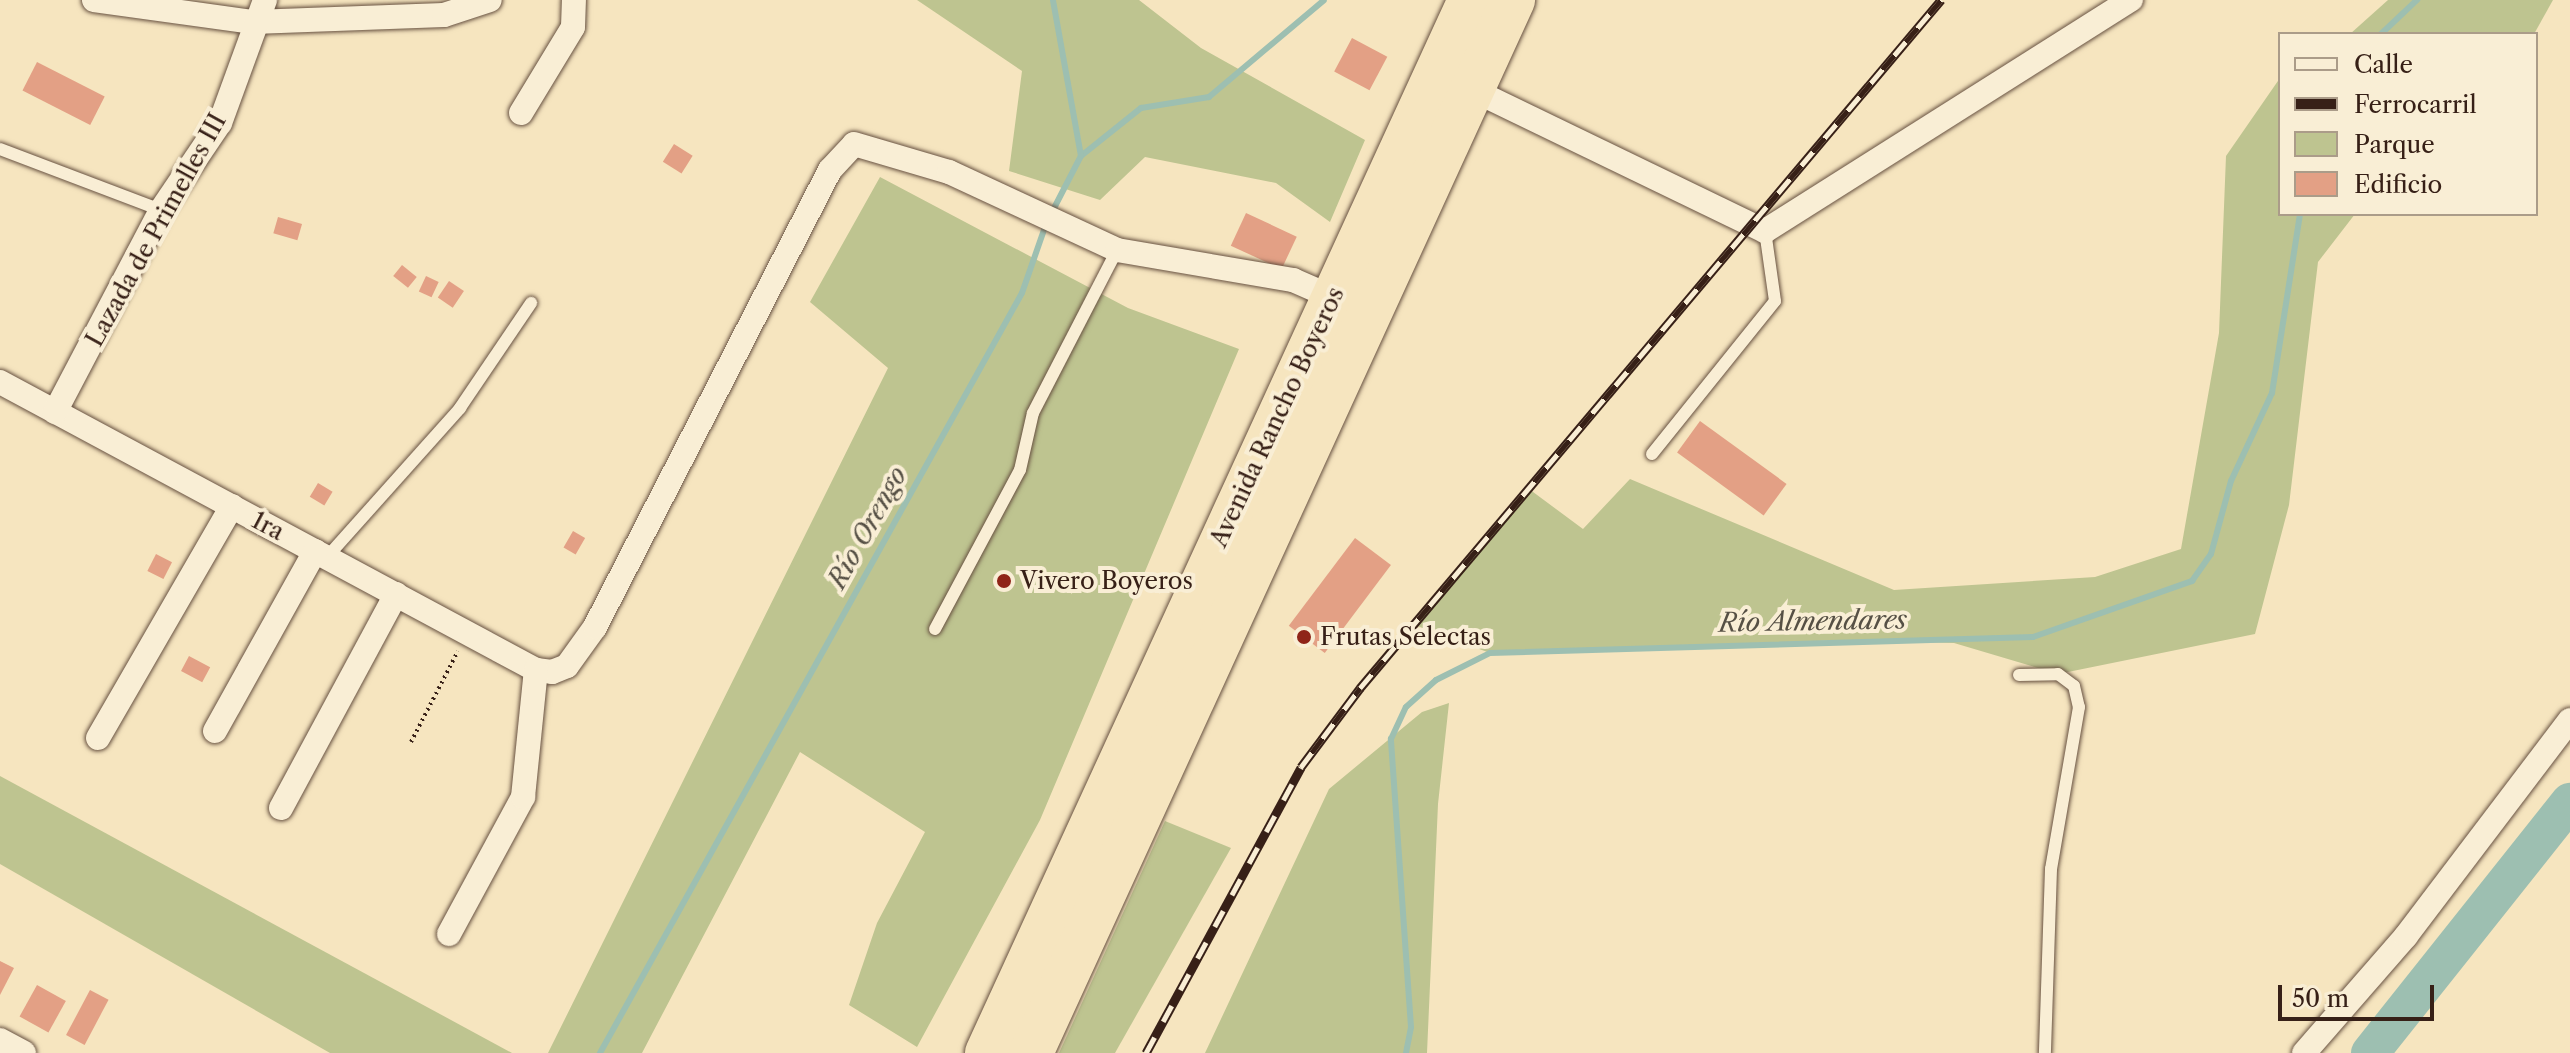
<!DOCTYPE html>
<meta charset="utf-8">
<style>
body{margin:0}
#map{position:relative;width:2570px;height:1053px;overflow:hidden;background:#f6e5bf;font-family:"Libre Caslon Text",serif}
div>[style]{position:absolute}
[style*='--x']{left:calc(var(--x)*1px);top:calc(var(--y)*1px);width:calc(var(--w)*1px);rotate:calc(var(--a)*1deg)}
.green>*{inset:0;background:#bec490}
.stream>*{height:6px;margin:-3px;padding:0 3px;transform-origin:3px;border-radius:3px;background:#9dbfb1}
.river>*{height:38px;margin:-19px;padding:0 19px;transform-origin:19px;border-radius:19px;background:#9dbfb1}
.building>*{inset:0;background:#e3a085;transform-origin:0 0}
.path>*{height:4px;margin-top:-2px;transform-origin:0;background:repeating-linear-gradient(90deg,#372017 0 2px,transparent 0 6px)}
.roads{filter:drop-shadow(0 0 2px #675141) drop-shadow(0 0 2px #675141)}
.lane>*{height:12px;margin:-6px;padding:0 6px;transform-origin:6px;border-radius:6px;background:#f9eed5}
.street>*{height:24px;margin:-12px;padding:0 12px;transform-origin:12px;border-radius:12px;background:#f9eed5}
.highway>*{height:44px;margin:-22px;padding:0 22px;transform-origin:22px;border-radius:22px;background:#f6e5bf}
.rail>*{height:9px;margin-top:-4.5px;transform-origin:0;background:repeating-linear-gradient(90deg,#f9eed5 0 18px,#372017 0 36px);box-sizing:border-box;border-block:2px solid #372017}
.dots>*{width:22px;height:22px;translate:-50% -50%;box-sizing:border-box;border:4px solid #f9eed5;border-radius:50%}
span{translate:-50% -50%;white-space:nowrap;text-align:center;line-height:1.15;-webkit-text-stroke:8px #f9eed5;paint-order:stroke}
.street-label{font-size:24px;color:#372017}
.poi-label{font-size:24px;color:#372017}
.left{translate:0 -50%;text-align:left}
.water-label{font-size:26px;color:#565045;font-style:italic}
.legend{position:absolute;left:2278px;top:32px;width:260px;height:184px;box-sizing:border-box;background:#f9eed5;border:2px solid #ab9c89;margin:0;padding:10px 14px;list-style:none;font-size:24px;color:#372017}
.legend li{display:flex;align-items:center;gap:16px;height:40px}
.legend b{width:40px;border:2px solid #ab9c89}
.scale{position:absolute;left:2278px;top:985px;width:156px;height:36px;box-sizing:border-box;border:4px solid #372017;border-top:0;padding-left:10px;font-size:24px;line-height:28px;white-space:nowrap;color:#372017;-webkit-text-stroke:6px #f9eed5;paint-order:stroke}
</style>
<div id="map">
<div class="green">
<i style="clip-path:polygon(917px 0,1139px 0,1201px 48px,1365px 140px,1330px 222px,1276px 183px,1145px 157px,1100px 200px,1009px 171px,1022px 71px)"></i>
<i style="clip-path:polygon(2388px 0,2553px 0,2534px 34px,2350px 34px)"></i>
<i style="clip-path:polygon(2280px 78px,2280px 214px,2355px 214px,2318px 262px,2289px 505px,2255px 634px,2058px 674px,1954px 643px,1846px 640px,1490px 653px,1412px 624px,1529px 489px,1583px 529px,1630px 479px,1894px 590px,2095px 577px,2181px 549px,2219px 333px,2226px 156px)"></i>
<i style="clip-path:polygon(880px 177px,1128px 308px,1239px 349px,1040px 820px,917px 1047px,849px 1005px,877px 923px,925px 832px,800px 752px,642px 1053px,548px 1053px,888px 368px,810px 302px)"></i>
<i style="clip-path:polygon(1449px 703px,1438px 804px,1427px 1053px,1205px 1053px,1329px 789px,1422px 712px)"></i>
<i style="clip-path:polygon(0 776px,512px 1053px,330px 1053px,0 864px)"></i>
<i style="clip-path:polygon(1165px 821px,1231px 848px,1115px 1053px,1059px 1053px)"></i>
</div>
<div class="stream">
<i style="--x:2381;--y:34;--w:50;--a:-43.4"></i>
<i style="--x:1081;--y:156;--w:77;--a:-38.7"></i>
<i style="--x:1141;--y:108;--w:69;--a:-9.2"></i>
<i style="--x:1209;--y:97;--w:150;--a:-40.1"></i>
<i style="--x:1051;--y:214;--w:65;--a:-62.7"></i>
<i style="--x:1081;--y:156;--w:158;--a:-100.2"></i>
<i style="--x:600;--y:1053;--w:869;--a:-60.96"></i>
<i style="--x:1022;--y:293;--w:73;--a:-70.8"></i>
<i style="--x:1406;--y:1053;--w:26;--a:-79"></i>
<i style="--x:1411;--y:1027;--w:289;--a:-94"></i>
<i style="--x:1391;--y:739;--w:35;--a:-65"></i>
<i style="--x:1406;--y:707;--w:40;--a:-42"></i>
<i style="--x:1436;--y:680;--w:60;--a:-26.6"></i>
<i style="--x:1490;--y:653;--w:543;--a:-1.69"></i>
<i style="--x:2033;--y:637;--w:169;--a:-19.4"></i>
<i style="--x:2192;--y:581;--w:33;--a:-55"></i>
<i style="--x:2211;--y:554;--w:76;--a:-74.7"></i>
<i style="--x:2231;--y:481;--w:97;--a:-65"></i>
<i style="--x:2272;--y:393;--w:181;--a:-81.1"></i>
</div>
<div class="river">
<i style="--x:2370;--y:1053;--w:321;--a:-51.5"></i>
</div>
<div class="building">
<i style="left:1352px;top:38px;width:40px;height:38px;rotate:28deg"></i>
<i style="left:37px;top:62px;width:76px;height:32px;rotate:27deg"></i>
<i style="left:674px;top:144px;width:22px;height:21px;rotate:32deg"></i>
<i style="left:1246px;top:213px;width:56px;height:36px;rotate:25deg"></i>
<i style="left:278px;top:217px;width:25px;height:17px;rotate:16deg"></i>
<i style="left:402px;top:265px;width:19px;height:14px;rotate:39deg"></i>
<i style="left:426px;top:276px;width:14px;height:17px;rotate:25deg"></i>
<i style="left:449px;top:281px;width:18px;height:20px;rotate:34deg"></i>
<i style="left:1700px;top:421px;width:107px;height:39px;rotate:36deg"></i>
<i style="left:318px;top:483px;width:17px;height:16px;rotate:31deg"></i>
<i style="left:573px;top:531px;width:14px;height:19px;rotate:30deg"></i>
<i style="left:1355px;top:538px;width:45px;height:110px;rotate:37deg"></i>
<i style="left:156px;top:554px;width:18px;height:19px;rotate:27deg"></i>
<i style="left:189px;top:656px;width:24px;height:17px;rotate:28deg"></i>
<i style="clip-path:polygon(0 961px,14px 968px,0 995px)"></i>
<i style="left:37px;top:985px;width:33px;height:36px;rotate:29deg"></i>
<i style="left:90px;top:990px;width:21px;height:51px;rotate:28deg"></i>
</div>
<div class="path">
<i style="--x:411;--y:742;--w:102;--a:-62.7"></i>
</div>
<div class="roads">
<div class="lane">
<i style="--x:0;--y:149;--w:172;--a:20.8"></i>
<i style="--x:1652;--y:454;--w:196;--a:-51.2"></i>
<i style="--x:1775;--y:301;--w:71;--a:-98.1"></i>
<i style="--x:327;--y:557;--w:200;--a:-48.2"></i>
<i style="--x:460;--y:408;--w:127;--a:-55.9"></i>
<i style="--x:935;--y:629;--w:180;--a:-61.9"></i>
<i style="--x:1020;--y:470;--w:58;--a:-77.2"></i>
<i style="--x:1033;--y:413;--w:183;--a:-62.7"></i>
<i style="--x:2019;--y:675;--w:39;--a:-1"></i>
<i style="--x:2058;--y:674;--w:20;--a:37"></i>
<i style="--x:2074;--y:686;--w:22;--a:77"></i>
<i style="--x:2079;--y:707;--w:164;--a:99.8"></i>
<i style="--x:2051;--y:869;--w:184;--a:91.9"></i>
</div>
<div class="street">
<i style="--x:94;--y:0;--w:161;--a:7.9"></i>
<i style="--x:253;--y:22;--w:191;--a:-2.1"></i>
<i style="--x:444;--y:15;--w:48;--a:-18.1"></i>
<i style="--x:1473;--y:90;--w:324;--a:25.8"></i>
<i style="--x:1765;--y:231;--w:433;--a:-32.3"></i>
<i style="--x:521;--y:113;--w:100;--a:-58.8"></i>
<i style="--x:573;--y:27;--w:27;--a:-88"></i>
<i style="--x:0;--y:382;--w:608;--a:28.25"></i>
<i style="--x:536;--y:670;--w:16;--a:7"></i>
<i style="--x:552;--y:672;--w:16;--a:-22"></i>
<i style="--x:567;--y:666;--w:48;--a:-54.3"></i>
<i style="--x:595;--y:627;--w:514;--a:-62.79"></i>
<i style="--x:830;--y:170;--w:35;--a:-47"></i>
<i style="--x:854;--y:144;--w:99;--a:16.4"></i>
<i style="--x:949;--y:172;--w:185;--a:24.9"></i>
<i style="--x:1117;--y:250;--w:179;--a:9.7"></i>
<i style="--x:1293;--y:280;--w:43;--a:23.6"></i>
<i style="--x:55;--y:412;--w:228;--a:-62.3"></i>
<i style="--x:161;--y:210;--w:105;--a:-55.9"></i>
<i style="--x:220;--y:123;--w:131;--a:-69.9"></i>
<i style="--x:215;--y:731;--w:206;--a:-60.9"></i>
<i style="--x:98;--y:738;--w:268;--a:-60"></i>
<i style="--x:281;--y:808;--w:243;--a:-61.7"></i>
<i style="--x:449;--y:934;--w:156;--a:-61.6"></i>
<i style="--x:523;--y:797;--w:128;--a:-84.2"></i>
<i style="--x:0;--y:1040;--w:27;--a:28"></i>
<i style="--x:2304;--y:1053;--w:155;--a:-48.9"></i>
<i style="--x:2406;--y:936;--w:271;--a:-52.8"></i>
</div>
<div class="highway">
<i style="--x:987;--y:1053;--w:1158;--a:-65.36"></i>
<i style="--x:1031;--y:1053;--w:1158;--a:-65.4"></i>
</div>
</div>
<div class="rail">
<i style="--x:1146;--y:1053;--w:325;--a:-61.5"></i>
<i style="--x:1301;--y:767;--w:99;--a:-53.2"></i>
<i style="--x:1360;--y:688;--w:901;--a:-49.82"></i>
</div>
<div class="dots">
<i style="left:1004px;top:581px;background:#8f2418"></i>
<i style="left:1304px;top:637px;background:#8f2418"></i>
</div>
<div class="street-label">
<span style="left:156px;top:230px;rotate:-61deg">Lazada de Primelles III</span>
<span style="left:1277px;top:417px;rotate:-65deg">Avenida Rancho Boyeros</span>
<span style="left:268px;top:526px;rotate:28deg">1ra</span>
</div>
<div class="poi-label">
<span class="left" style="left:1020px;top:581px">Vivero Boyeros</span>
<span class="left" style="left:1320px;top:637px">Frutas Selectas</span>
</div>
<div class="water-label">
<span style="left:868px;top:528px;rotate:-61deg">Río Orengo</span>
<span style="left:1813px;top:622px;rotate:-1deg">Río Almendares</span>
</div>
<ul class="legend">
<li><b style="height:10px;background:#f9eed5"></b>Calle</li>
<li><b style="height:10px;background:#372017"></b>Ferrocarril</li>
<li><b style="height:22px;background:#bec490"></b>Parque</li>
<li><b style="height:22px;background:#e3a085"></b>Edificio</li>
</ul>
<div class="scale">50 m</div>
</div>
